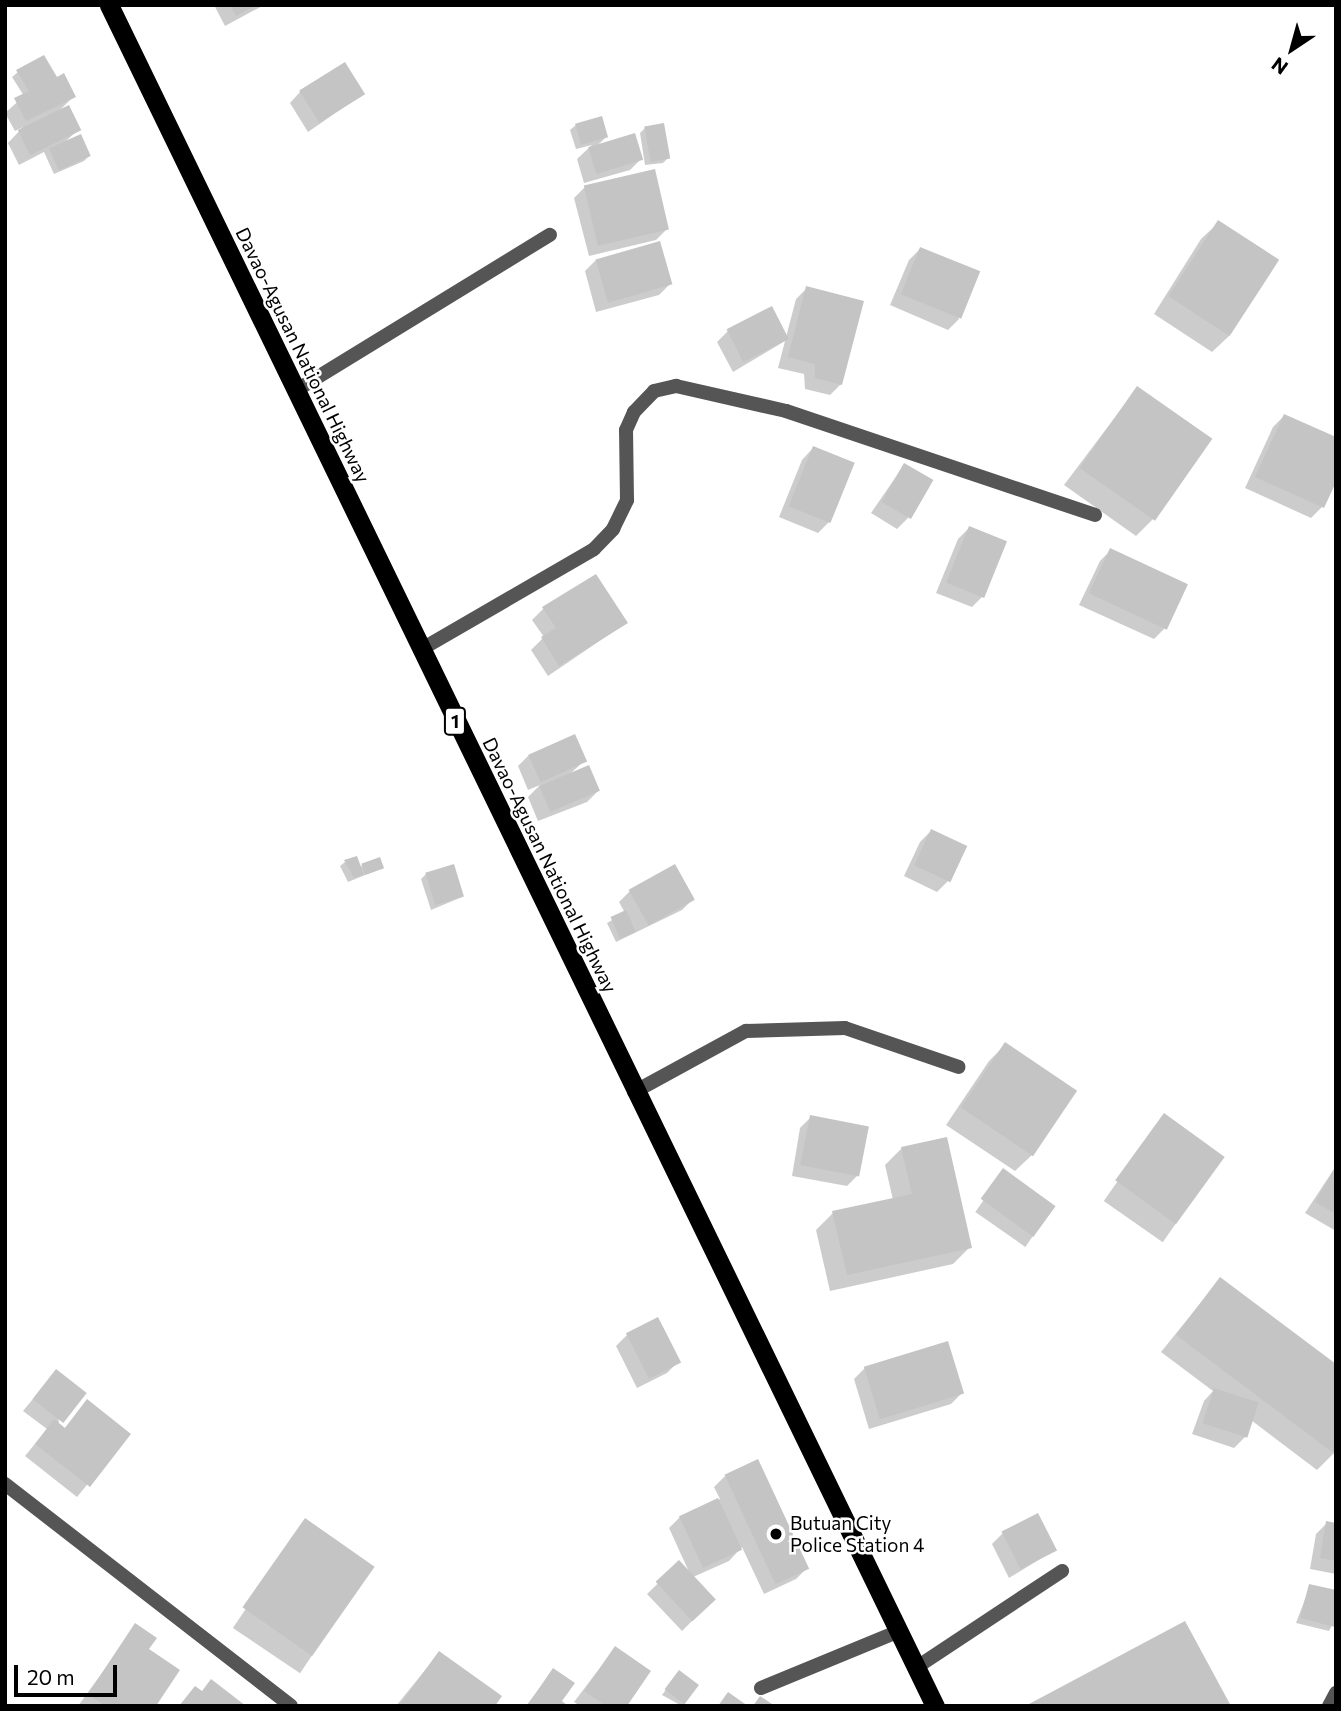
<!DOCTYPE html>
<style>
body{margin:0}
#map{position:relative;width:1341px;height:1711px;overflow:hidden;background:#fff;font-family:Commissioner,sans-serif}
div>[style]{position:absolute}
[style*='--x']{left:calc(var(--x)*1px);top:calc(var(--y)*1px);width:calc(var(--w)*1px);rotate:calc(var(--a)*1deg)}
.shadow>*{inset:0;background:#0003;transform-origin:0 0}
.building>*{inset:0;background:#c4c4c4;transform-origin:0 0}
.service>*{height:14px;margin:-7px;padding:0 7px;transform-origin:7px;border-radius:7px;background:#555}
.minor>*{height:14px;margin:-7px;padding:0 7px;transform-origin:7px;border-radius:7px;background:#555}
.trunk>*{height:19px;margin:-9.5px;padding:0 9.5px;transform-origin:9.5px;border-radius:9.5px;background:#000}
.dots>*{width:19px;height:19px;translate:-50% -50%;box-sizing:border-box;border:4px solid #fff;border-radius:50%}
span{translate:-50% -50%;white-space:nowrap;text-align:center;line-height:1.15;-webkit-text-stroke:5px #fff;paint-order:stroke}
.shield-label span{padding:2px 5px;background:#fff;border:2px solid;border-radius:5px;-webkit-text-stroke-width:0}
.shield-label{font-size:18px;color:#000;font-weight:700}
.street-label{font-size:19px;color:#000}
.poi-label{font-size:19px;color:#000}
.left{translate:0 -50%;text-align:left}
.frame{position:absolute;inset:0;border:7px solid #000;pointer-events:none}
.north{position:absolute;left:1257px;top:14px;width:70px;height:70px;-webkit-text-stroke:5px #fff;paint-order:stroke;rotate:216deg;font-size:19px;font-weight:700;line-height:28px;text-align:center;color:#000}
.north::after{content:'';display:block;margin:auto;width:24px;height:32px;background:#000;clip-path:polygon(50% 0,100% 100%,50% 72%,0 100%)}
.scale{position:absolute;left:14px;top:1665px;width:103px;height:32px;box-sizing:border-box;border:4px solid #000;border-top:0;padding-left:9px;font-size:21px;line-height:24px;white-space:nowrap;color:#000;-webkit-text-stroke:5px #fff;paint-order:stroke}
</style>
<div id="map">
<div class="shadow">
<i style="clip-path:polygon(214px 5px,264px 5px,225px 26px)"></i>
<i style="clip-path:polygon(18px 72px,56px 79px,73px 97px,58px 112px,79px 129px,65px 142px,89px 156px,84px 161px,54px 174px,44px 152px,19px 165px,8px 143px,23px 127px,15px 131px,5px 113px,24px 96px,12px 77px)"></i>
<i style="clip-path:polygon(300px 92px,363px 94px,308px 132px,290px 103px)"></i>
<i style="clip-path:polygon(576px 125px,606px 137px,598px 145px,641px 159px,630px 170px,584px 183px,577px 159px,592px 145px,576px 149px,570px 130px)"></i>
<i style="clip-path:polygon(645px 128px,668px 158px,663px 163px,645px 165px,640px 133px)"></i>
<i style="clip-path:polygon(585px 187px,667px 229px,656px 240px,589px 256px,574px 198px)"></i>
<i style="clip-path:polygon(1218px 223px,1229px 336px,1212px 352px,1154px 314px,1201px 239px)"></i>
<i style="clip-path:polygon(920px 249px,959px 319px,948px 330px,890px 305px,909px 260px)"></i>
<i style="clip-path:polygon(596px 260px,670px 284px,659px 295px,596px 312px,585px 271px)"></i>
<i style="clip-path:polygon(807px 288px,841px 384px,830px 395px,805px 389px,804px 374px,778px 368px,785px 341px,733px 372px,717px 342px,728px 331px,771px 309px,786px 337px,796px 299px)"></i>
<i style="clip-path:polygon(1137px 388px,1153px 519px,1136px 536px,1064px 485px)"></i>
<i style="clip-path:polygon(1284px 416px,1336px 477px,1322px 507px,1311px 518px,1245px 488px,1273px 427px)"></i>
<i style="clip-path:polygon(813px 448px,829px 522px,818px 533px,779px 517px,802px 460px)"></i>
<i style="clip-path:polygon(904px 465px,908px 518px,897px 529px,871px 513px)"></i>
<i style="clip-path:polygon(969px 528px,983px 596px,972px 607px,936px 593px,958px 539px)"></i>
<i style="clip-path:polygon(1111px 550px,1186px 585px,1165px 628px,1154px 639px,1079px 605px,1100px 561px)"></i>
<i style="clip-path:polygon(543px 609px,626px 623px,548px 676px,531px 650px,544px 637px,532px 620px)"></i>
<i style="clip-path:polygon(529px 755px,585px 760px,571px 773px,598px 791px,587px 802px,538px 821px,528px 797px,540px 785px,528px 790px,518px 766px)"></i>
<i style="clip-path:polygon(931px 831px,948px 881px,937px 892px,904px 876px,920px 842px)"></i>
<i style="clip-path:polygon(345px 862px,359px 866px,382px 868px,348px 882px,340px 866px)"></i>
<i style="clip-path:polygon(426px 874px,462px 897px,431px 910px,421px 879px)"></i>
<i style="clip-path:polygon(630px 891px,693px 899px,682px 910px,616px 942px,607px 923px,625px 913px,619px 902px)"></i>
<i style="clip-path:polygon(1006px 1044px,1032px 1155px,1015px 1171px,946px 1125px,989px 1061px)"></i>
<i style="left:1164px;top:1115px;width:72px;height:105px;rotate:35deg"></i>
<i style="clip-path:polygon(811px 1117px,858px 1175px,847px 1186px,792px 1176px,800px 1128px)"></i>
<i style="clip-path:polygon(902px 1148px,970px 1247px,953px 1264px,830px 1291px,816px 1230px,833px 1213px,893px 1200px,885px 1165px)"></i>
<i style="clip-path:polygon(1336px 1166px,1336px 1231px,1305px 1213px)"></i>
<i style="left:1004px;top:1171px;width:61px;height:50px;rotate:35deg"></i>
<i style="clip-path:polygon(1220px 1279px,1334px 1453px,1317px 1470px,1251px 1420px,1245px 1437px,1234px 1448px,1192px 1434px,1204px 1401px,1213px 1391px,1161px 1352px)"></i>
<i style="clip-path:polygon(627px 1335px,678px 1362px,667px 1373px,637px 1388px,616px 1346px)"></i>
<i style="clip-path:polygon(865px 1368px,962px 1393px,951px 1404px,869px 1429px,854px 1379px)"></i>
<i style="clip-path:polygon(56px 1371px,59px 1425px,64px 1429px,87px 1402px,129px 1434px,77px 1497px,25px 1456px,47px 1429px,23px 1411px)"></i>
<i style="clip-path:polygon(725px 1476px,807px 1568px,796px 1579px,764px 1594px,742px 1547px,729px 1561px,693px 1577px,714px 1599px,682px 1631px,647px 1594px,679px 1563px,690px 1574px,669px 1528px,680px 1517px,720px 1499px,714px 1487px)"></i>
<i style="left:305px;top:1521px;width:81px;height:129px;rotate:34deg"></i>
<i style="clip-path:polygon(1327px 1523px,1336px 1525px,1336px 1574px,1310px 1569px,1316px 1534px)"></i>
<i style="clip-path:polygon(1003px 1533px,1055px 1550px,1009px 1578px,992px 1544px)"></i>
<i style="clip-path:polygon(1310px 1586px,1336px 1592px,1336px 1618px,1329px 1631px,1296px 1623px)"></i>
<i style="clip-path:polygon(136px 1626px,146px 1649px,154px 1706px,78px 1706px)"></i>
<i style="clip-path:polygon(615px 1648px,625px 1706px,580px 1706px,574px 1702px)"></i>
<i style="clip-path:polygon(439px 1653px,493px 1706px,396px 1706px)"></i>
<i style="clip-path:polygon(553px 1670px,559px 1702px,565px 1706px,526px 1706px)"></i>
<i style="clip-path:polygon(674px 1678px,685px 1703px,682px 1706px,662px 1695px)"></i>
</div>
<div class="building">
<i style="clip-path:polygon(230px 5px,257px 5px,236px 16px)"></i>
<i style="clip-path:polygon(44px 55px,57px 77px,64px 73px,76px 97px,26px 121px,14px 98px,29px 91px,16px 70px)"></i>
<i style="left:345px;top:62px;width:38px;height:54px;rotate:58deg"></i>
<i style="left:69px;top:105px;width:28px;height:57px;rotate:64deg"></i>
<i style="left:602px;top:116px;width:22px;height:28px;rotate:74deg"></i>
<i style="left:664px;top:123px;width:36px;height:20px;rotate:80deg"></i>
<i style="left:635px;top:133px;width:28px;height:49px;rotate:73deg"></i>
<i style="left:81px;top:134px;width:24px;height:35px;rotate:66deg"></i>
<i style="left:655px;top:169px;width:62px;height:73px;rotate:77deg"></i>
<i style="left:1218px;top:220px;width:73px;height:91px;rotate:33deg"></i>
<i style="left:660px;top:241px;width:45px;height:67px;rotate:74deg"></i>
<i style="left:920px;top:247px;width:65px;height:51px;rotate:22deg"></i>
<i style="clip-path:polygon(806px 286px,864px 301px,842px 385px,815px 378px,815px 364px,788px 357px)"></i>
<i style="left:772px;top:306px;width:37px;height:51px;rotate:63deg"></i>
<i style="left:1137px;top:386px;width:92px;height:100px;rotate:35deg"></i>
<i style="clip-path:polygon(1284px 414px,1336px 437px,1336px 482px,1324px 508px,1255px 477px)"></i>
<i style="left:813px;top:446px;width:45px;height:65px;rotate:22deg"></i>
<i style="left:904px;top:463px;width:34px;height:45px;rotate:30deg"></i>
<i style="left:969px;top:526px;width:41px;height:61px;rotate:22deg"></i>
<i style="left:1110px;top:548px;width:86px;height:50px;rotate:25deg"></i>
<i style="clip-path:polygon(596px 574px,628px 623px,559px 666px,541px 637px,556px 628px,542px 607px)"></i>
<i style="left:575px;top:734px;width:30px;height:51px;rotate:66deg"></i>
<i style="left:589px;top:765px;width:28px;height:54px;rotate:67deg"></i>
<i style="left:931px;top:829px;width:40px;height:40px;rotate:25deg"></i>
<i style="clip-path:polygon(357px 856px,364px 875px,354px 878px,344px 860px)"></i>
<i style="left:380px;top:857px;width:12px;height:20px;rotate:70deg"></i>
<i style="left:454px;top:864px;width:34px;height:30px;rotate:73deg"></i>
<i style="left:675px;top:864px;width:41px;height:53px;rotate:61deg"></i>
<i style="left:626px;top:910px;width:24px;height:17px;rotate:66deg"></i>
<i style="left:1005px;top:1042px;width:87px;height:79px;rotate:34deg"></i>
<i style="left:1164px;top:1113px;width:75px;height:83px;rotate:36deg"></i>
<i style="left:810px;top:1115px;width:60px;height:51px;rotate:11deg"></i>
<i style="clip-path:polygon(947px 1137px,972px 1248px,847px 1275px,832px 1211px,912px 1194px,901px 1147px)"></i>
<i style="clip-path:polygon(1336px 1166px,1336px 1214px,1315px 1202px)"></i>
<i style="left:1003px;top:1168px;width:65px;height:38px;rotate:36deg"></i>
<i style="clip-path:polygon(1220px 1277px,1336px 1364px,1336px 1455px,1176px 1335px)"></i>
<i style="left:658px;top:1317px;width:51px;height:36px;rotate:63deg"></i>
<i style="left:948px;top:1341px;width:55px;height:88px;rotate:73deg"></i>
<i style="left:56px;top:1369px;width:39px;height:38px;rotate:38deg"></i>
<i style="left:1214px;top:1388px;width:47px;height:37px;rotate:18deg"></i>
<i style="clip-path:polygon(87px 1399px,131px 1434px,90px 1487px,35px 1444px,54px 1419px,65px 1428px)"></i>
<i style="left:758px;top:1459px;width:121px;height:37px;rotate:65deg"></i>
<i style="left:718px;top:1498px;width:57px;height:43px;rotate:65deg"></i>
<i style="left:1038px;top:1513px;width:42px;height:41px;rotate:63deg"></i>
<i style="left:305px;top:1518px;width:85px;height:109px;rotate:35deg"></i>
<i style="clip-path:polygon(1326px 1521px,1336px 1523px,1336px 1561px,1320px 1558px)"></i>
<i style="left:679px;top:1560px;width:54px;height:32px;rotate:47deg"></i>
<i style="clip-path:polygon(1309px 1584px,1336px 1590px,1335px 1627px,1300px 1618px)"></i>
<i style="clip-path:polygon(1185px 1621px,1231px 1706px,1030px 1706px,1029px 1704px)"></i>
<i style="clip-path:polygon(135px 1623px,157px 1638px,149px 1649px,180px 1670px,156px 1706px,105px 1706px,88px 1694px)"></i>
<i style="clip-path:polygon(615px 1646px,651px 1671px,627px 1706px,606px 1706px,584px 1691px)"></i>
<i style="clip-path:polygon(439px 1651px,502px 1696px,495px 1706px,399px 1706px)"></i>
<i style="clip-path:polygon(553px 1668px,575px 1683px,562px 1701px,568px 1706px,527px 1706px)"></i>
<i style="left:679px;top:1670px;width:25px;height:24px;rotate:37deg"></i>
<i style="clip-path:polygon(211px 1679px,246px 1706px,179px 1706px,195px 1686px,202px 1691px)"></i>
<i style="clip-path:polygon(728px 1692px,748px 1706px,718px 1706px)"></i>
<i style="clip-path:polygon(760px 1696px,775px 1706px,753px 1706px)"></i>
</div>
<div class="service">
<i style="--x:295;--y:391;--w:299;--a:-31.5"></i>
<i style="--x:634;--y:1092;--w:128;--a:-28.6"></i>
<i style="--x:746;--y:1031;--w:99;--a:-1.7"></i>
<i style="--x:845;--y:1028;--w:120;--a:18.9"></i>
<i style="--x:917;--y:1667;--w:174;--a:-33.5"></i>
<i style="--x:761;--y:1688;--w:149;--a:-22.4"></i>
</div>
<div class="minor">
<i style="--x:420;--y:650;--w:201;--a:-30.1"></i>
<i style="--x:594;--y:549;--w:28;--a:-46"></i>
<i style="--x:613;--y:529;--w:32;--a:-64"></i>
<i style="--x:627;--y:500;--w:70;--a:-90.8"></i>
<i style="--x:626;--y:430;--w:20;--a:-66"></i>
<i style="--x:634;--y:412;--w:29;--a:-46"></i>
<i style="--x:654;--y:391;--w:23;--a:-13"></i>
<i style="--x:676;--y:386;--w:113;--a:12.8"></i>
<i style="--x:786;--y:411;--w:326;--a:18.6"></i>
<i style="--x:5;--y:1484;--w:362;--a:37.8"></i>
<i style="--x:1329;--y:1706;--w:15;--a:-62"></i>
</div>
<div class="trunk">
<i style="--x:109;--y:5;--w:1891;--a:64.1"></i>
</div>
<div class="dots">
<i style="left:776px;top:1534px;background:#000"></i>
</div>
<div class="shield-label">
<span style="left:455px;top:721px">1</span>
</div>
<div class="street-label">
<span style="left:303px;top:355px;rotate:64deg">Davao-Agusan National Highway</span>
<span style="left:550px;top:865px;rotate:64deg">Davao-Agusan National Highway</span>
</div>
<div class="poi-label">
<span class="left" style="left:790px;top:1534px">Butuan City<br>Police Station 4</span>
</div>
<div class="frame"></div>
<div class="north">N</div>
<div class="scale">20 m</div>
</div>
